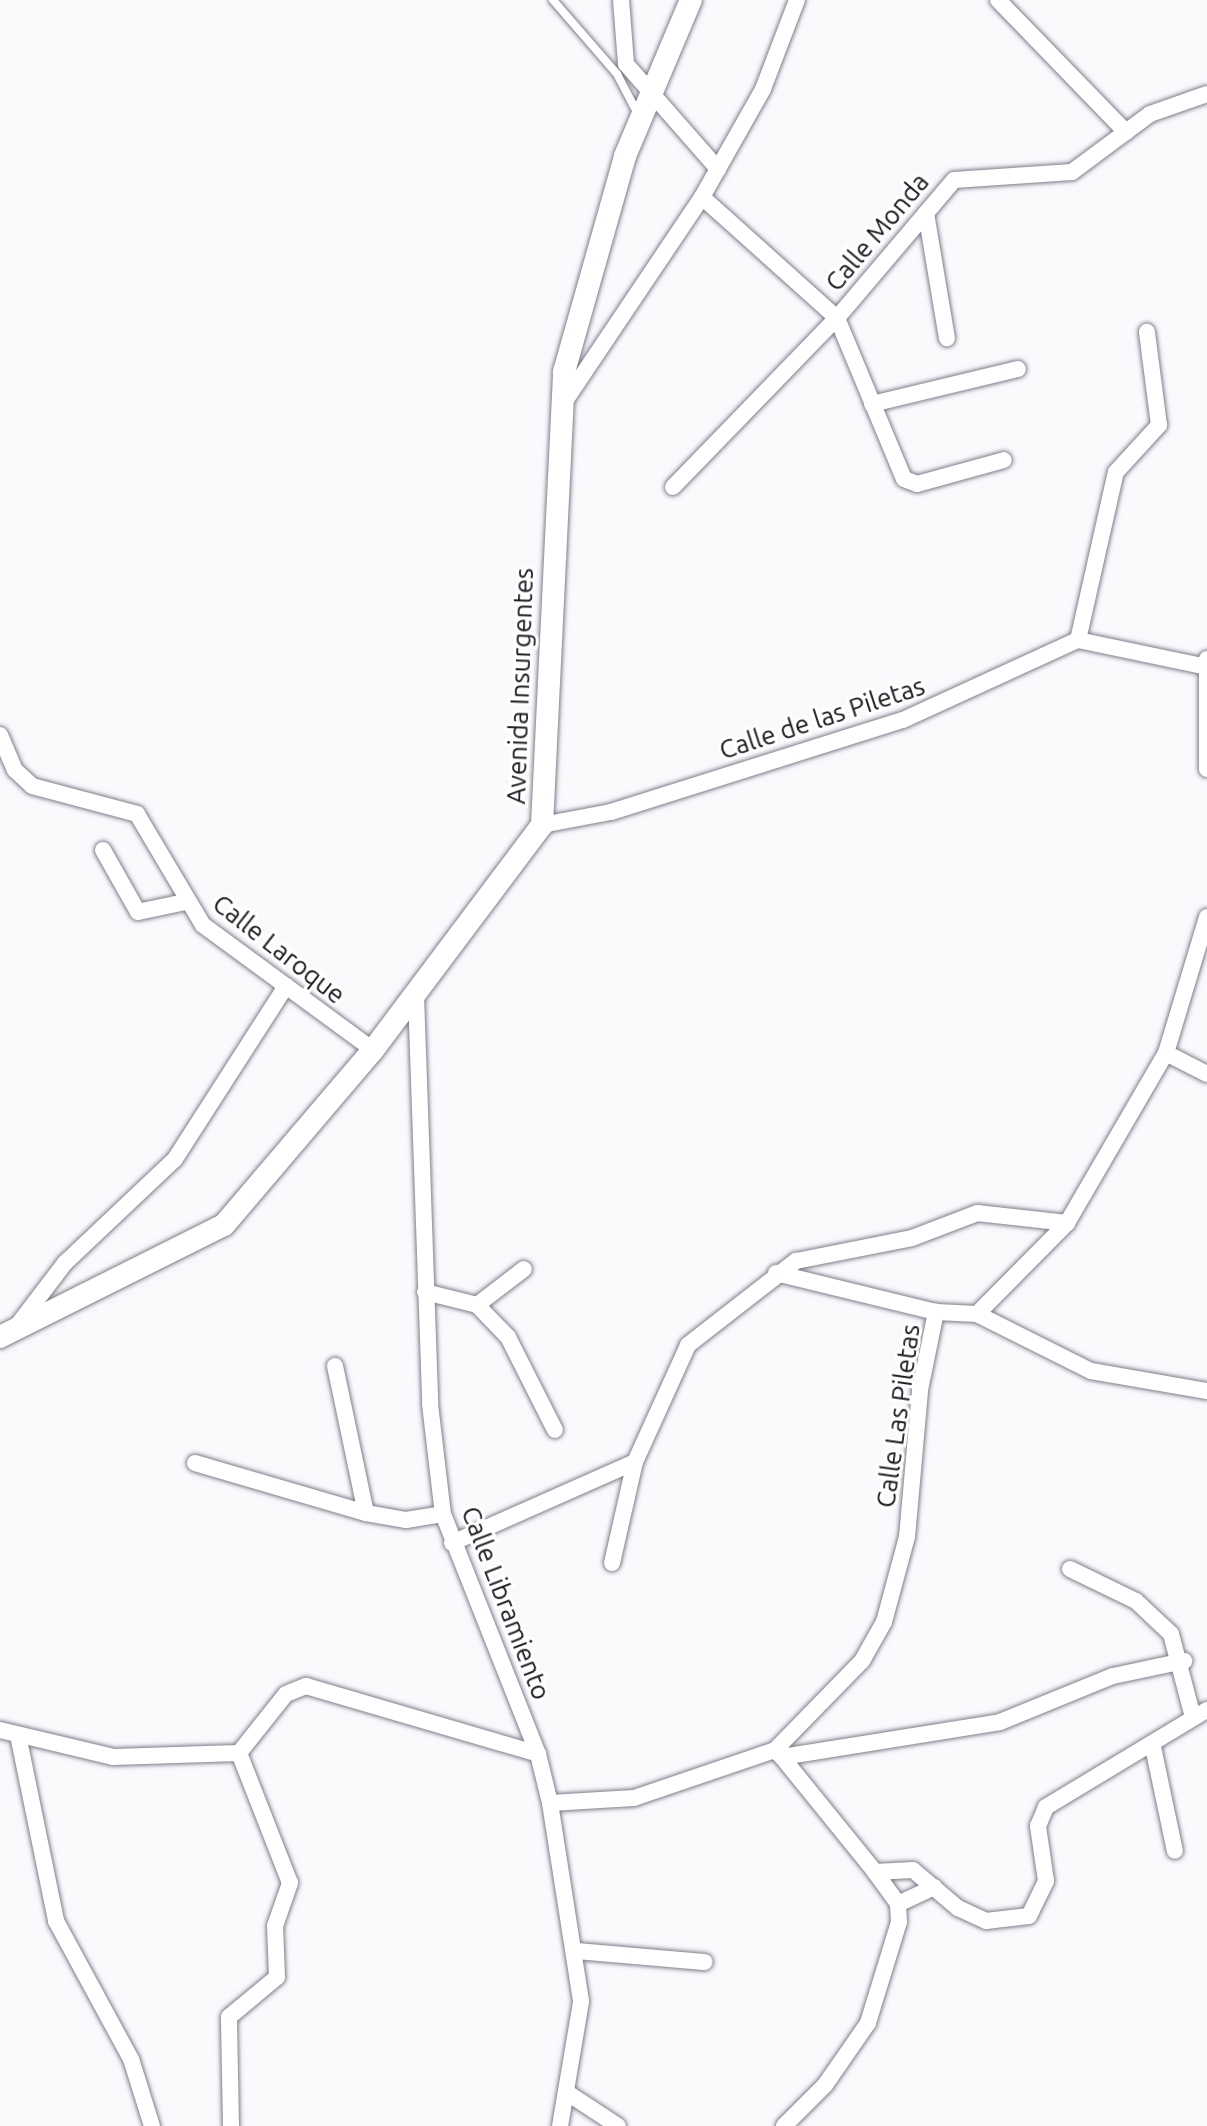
<!DOCTYPE html>
<style>
body{margin:0}
#map{position:relative;width:1207px;height:2126px;overflow:hidden;background:#fafafd;font-family:Ubuntu,sans-serif}
div>[style]{position:absolute}
[style*='--x']{left:calc(var(--x)*1px);top:calc(var(--y)*1px);width:calc(var(--w)*1px);rotate:calc(var(--a)*1deg)}
.roads{filter:drop-shadow(0 0 2px #7e7e8c) drop-shadow(0 0 2px #7e7e8c)}
.service>*{height:8px;margin:-4px;padding:0 4px;transform-origin:4px;border-radius:4px;background:#fff}
.minor>*{height:16px;margin:-8px;padding:0 8px;transform-origin:8px;border-radius:8px;background:#fff}
.secondary>*{height:22px;margin:-11px;padding:0 11px;transform-origin:11px;border-radius:11px;background:#fff}
span{translate:-50% -50%;white-space:nowrap;text-align:center;line-height:1.15;-webkit-text-stroke:6px #fff;paint-order:stroke}
.street-label{font-size:26px;color:#17171d}
</style>
<div id="map">
<div class="roads">
<div class="service">
<i style="--x:553;--y:0;--w:98;--a:49.1"></i>
<i style="--x:617;--y:74;--w:47;--a:62.4"></i>
</div>
<div class="minor">
<i style="--x:621;--y:0;--w:64;--a:85.5"></i>
<i style="--x:626;--y:64;--w:140;--a:48.8"></i>
<i style="--x:998;--y:0;--w:184;--a:45.9"></i>
<i style="--x:702;--y:197;--w:181;--a:41.9"></i>
<i style="--x:837;--y:318;--w:174;--a:67.4"></i>
<i style="--x:904;--y:479;--w:14;--a:21"></i>
<i style="--x:917;--y:484;--w:90;--a:-15.4"></i>
<i style="--x:926;--y:213;--w:127;--a:80.5"></i>
<i style="--x:563;--y:404;--w:249;--a:-56.1"></i>
<i style="--x:702;--y:197;--w:124;--a:-60.5"></i>
<i style="--x:763;--y:89;--w:95;--a:-69.1"></i>
<i style="--x:872;--y:404;--w:150;--a:-13.5"></i>
<i style="--x:673;--y:487;--w:235;--a:-45.9"></i>
<i style="--x:837;--y:318;--w:181;--a:-49.7"></i>
<i style="--x:954;--y:180;--w:118;--a:-3.9"></i>
<i style="--x:1072;--y:172;--w:97;--a:-36.6"></i>
<i style="--x:1150;--y:114;--w:60;--a:-19.3"></i>
<i style="--x:1078;--y:640;--w:172;--a:-77.3"></i>
<i style="--x:1116;--y:472;--w:64;--a:-47.5"></i>
<i style="--x:1159;--y:425;--w:94;--a:-97.4"></i>
<i style="--x:1207;--y:659;--w:110;--a:90"></i>
<i style="--x:0;--y:735;--w:38;--a:67"></i>
<i style="--x:15;--y:770;--w:23;--a:43"></i>
<i style="--x:32;--y:786;--w:109;--a:14.9"></i>
<i style="--x:137;--y:814;--w:129;--a:59.3"></i>
<i style="--x:203;--y:925;--w:211;--a:36.3"></i>
<i style="--x:542;--y:825;--w:70;--a:-10.7"></i>
<i style="--x:611;--y:812;--w:306;--a:-17.5"></i>
<i style="--x:903;--y:720;--w:192;--a:-24.6"></i>
<i style="--x:1078;--y:640;--w:127;--a:11.8"></i>
<i style="--x:103;--y:850;--w:71;--a:60.6"></i>
<i style="--x:138;--y:912;--w:48;--a:-12"></i>
<i style="--x:416;--y:995;--w:409;--a:88"></i>
<i style="--x:430;--y:1404;--w:111;--a:83.3"></i>
<i style="--x:443;--y:1514;--w:258;--a:68.4"></i>
<i style="--x:538;--y:1754;--w:50;--a:76.2"></i>
<i style="--x:550;--y:1803;--w:201;--a:81.1"></i>
<i style="--x:581;--y:2002;--w:126;--a:99.6"></i>
<i style="--x:1166;--y:1053;--w:46;--a:27.1"></i>
<i style="--x:776;--y:1273;--w:165;--a:13.7"></i>
<i style="--x:425;--y:1292;--w:54;--a:14"></i>
<i style="--x:477;--y:1305;--w:45;--a:45.9"></i>
<i style="--x:508;--y:1337;--w:104;--a:63.2"></i>
<i style="--x:477;--y:1305;--w:59;--a:-37.5"></i>
<i style="--x:977;--y:1314;--w:127;--a:26.6"></i>
<i style="--x:1091;--y:1371;--w:118;--a:9.8"></i>
<i style="--x:20;--y:1322;--w:74;--a:-52.7"></i>
<i style="--x:65;--y:1263;--w:151;--a:-43.4"></i>
<i style="--x:175;--y:1159;--w:206;--a:-57.3"></i>
<i style="--x:335;--y:1366;--w:150;--a:78.1"></i>
<i style="--x:195;--y:1463;--w:178;--a:16.3"></i>
<i style="--x:366;--y:1513;--w:41;--a:9.9"></i>
<i style="--x:406;--y:1520;--w:37;--a:-9"></i>
<i style="--x:452;--y:1543;--w:200;--a:-23.9"></i>
<i style="--x:635;--y:1462;--w:128;--a:-65.6"></i>
<i style="--x:688;--y:1345;--w:137;--a:-37.9"></i>
<i style="--x:796;--y:1261;--w:118;--a:-11.2"></i>
<i style="--x:912;--y:1238;--w:70;--a:-21"></i>
<i style="--x:977;--y:1213;--w:91;--a:6.3"></i>
<i style="--x:612;--y:1563;--w:104;--a:-77.2"></i>
<i style="--x:1070;--y:1569;--w:73;--a:25.9"></i>
<i style="--x:1136;--y:1601;--w:48;--a:43.3"></i>
<i style="--x:1171;--y:1634;--w:86;--a:75.2"></i>
<i style="--x:0;--y:1730;--w:116;--a:13.4"></i>
<i style="--x:113;--y:1757;--w:126;--a:-1.8"></i>
<i style="--x:239;--y:1753;--w:75;--a:-51.5"></i>
<i style="--x:286;--y:1694;--w:22;--a:-22"></i>
<i style="--x:306;--y:1686;--w:242;--a:16.3"></i>
<i style="--x:19;--y:1740;--w:185;--a:78.4"></i>
<i style="--x:56;--y:1921;--w:157;--a:61.5"></i>
<i style="--x:131;--y:2059;--w:70;--a:72.6"></i>
<i style="--x:1153;--y:1747;--w:106;--a:78.1"></i>
<i style="--x:776;--y:1751;--w:8;--a:45"></i>
<i style="--x:782;--y:1757;--w:221;--a:-9.1"></i>
<i style="--x:1000;--y:1722;--w:122;--a:-22.2"></i>
<i style="--x:1113;--y:1676;--w:73;--a:-11.9"></i>
<i style="--x:782;--y:1757;--w:148;--a:51"></i>
<i style="--x:875;--y:1872;--w:39;--a:54"></i>
<i style="--x:898;--y:1904;--w:18;--a:87"></i>
<i style="--x:899;--y:1922;--w:106;--a:107.1"></i>
<i style="--x:868;--y:2023;--w:75;--a:124.7"></i>
<i style="--x:825;--y:2085;--w:58;--a:135"></i>
<i style="--x:550;--y:1803;--w:84;--a:-3.4"></i>
<i style="--x:634;--y:1798;--w:149;--a:-18.8"></i>
<i style="--x:775;--y:1750;--w:124;--a:-45.7"></i>
<i style="--x:862;--y:1661;--w:45;--a:-60.6"></i>
<i style="--x:884;--y:1622;--w:88;--a:-74.9"></i>
<i style="--x:907;--y:1537;--w:148;--a:-84.9"></i>
<i style="--x:920;--y:1390;--w:80;--a:-78.4"></i>
<i style="--x:936;--y:1312;--w:41;--a:2.8"></i>
<i style="--x:977;--y:1314;--w:128;--a:-45.3"></i>
<i style="--x:1067;--y:1223;--w:197;--a:-59.8"></i>
<i style="--x:1166;--y:1053;--w:142;--a:-73.2"></i>
<i style="--x:875;--y:1872;--w:38;--a:-3"></i>
<i style="--x:913;--y:1870;--w:59;--a:40.2"></i>
<i style="--x:958;--y:1908;--w:31;--a:25"></i>
<i style="--x:986;--y:1921;--w:43;--a:-6.6"></i>
<i style="--x:1029;--y:1916;--w:39;--a:-64"></i>
<i style="--x:1046;--y:1881;--w:56;--a:-98.3"></i>
<i style="--x:1038;--y:1826;--w:21;--a:-67"></i>
<i style="--x:1046;--y:1807;--w:188;--a:-31.1"></i>
<i style="--x:898;--y:1904;--w:40;--a:-25"></i>
<i style="--x:576;--y:1951;--w:129;--a:4.9"></i>
<i style="--x:566;--y:2092;--w:62;--a:33.2"></i>
<i style="--x:231;--y:2126;--w:109;--a:-91.1"></i>
<i style="--x:229;--y:2017;--w:62;--a:-39.8"></i>
<i style="--x:277;--y:1977;--w:51;--a:-92.2"></i>
<i style="--x:275;--y:1926;--w:46;--a:-70.8"></i>
<i style="--x:290;--y:1883;--w:140;--a:-111.4"></i>
</div>
<div class="secondary">
<i style="--x:0;--y:1337;--w:250;--a:-26.6"></i>
<i style="--x:224;--y:1225;--w:230;--a:-49.6"></i>
<i style="--x:373;--y:1050;--w:281;--a:-53.1"></i>
<i style="--x:542;--y:825;--w:454;--a:-87.2"></i>
<i style="--x:564;--y:372;--w:224;--a:-74.2"></i>
<i style="--x:625;--y:156;--w:169;--a:-67.1"></i>
</div>
</div>
<div class="street-label">
<span style="left:877px;top:232px;rotate:-50deg">Calle Monda</span>
<span style="left:520px;top:686px;rotate:-88deg">Avenida Insurgentes</span>
<span style="left:822px;top:718px;rotate:-18deg">Calle de las Piletas</span>
<span style="left:279px;top:949px;rotate:38deg">Calle Laroque</span>
<span style="left:898px;top:1416px;rotate:-82deg">Calle Las Piletas</span>
<span style="left:506px;top:1603px;rotate:69deg">Calle Libramiento</span>
</div>
</div>
